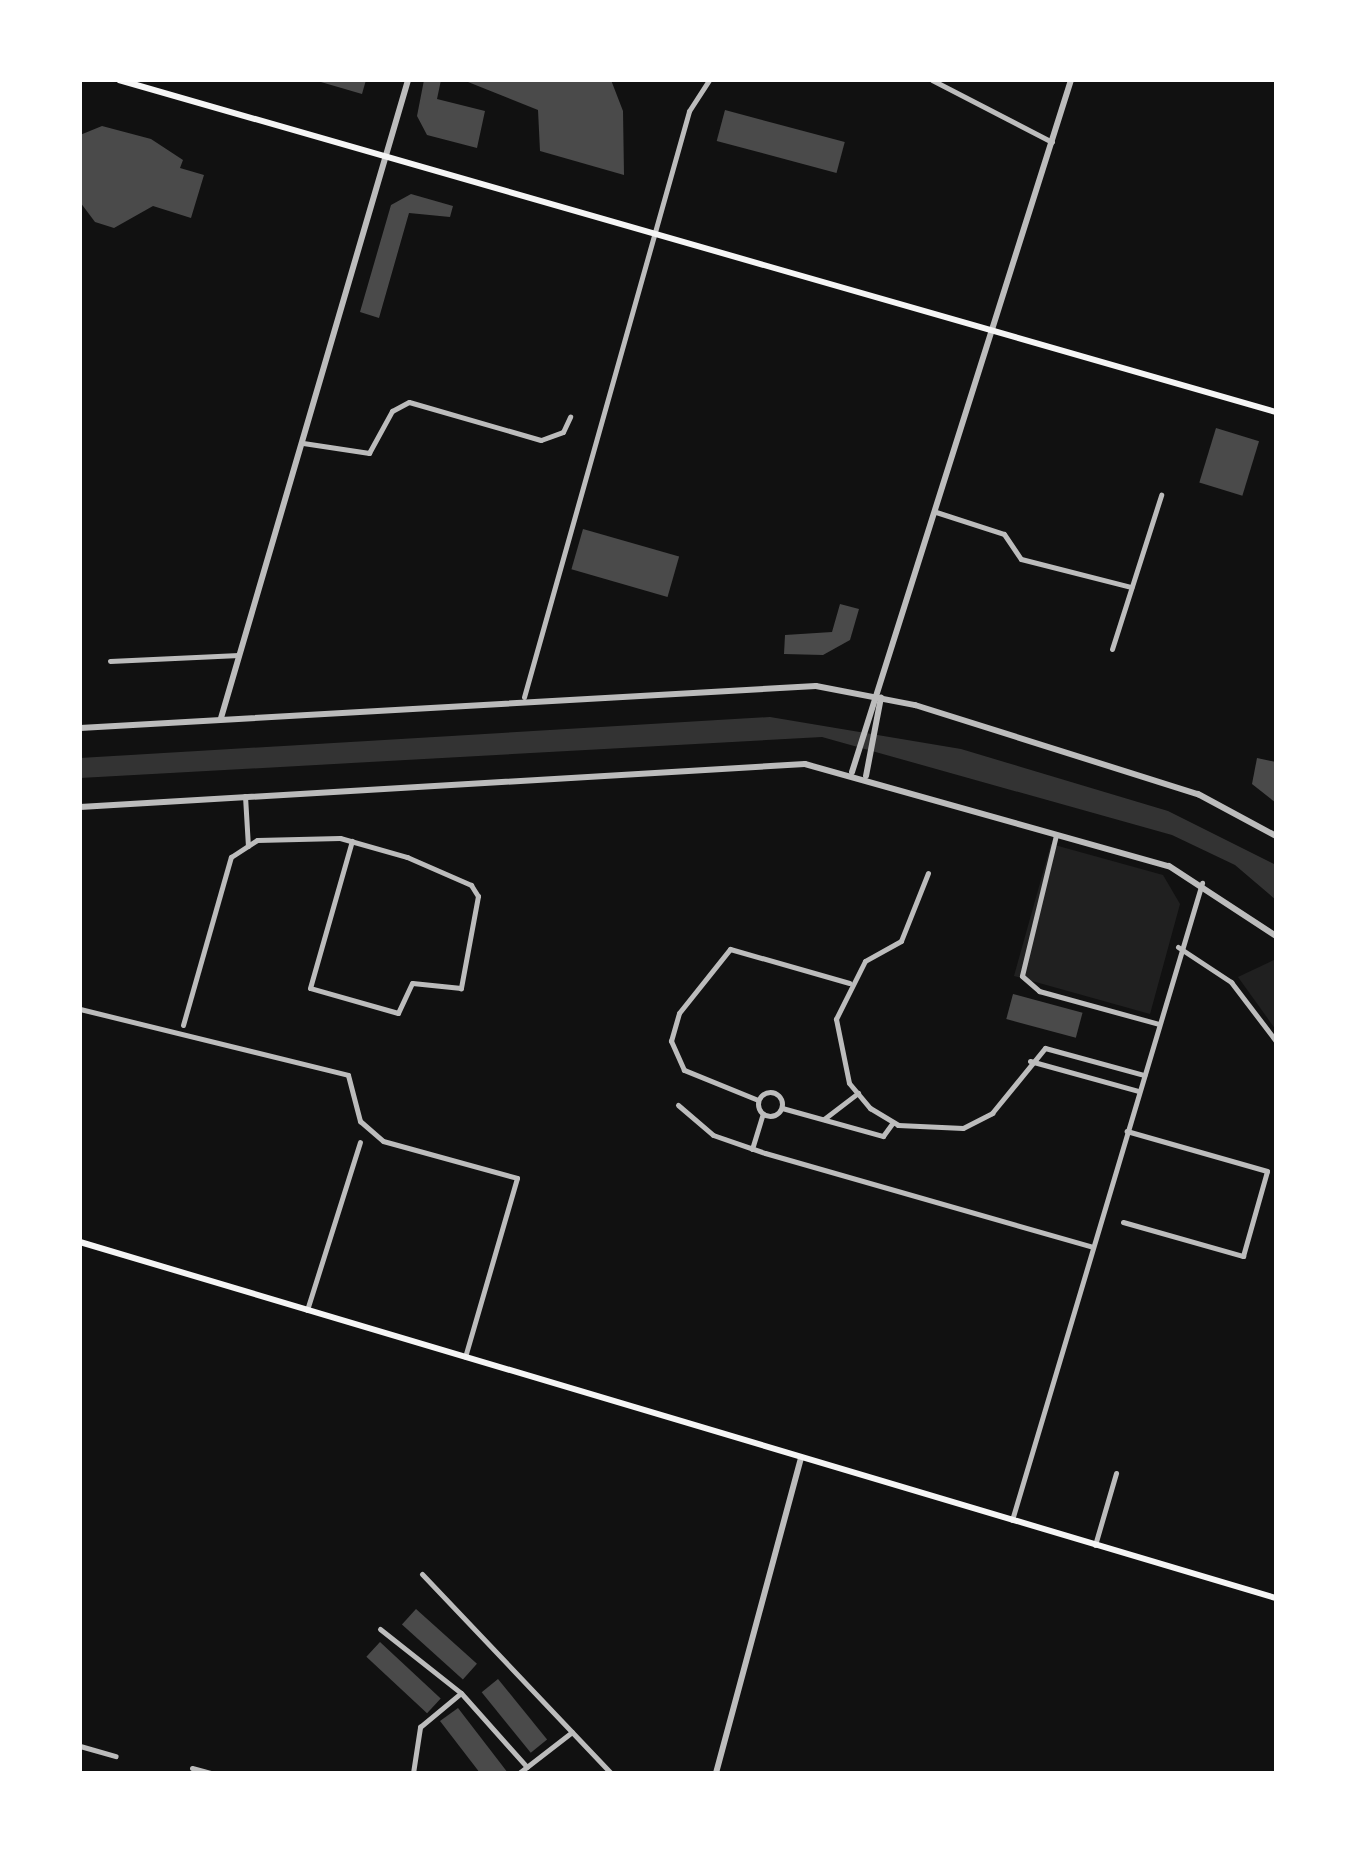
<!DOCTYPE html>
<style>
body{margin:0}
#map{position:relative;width:1356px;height:1853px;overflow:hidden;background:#111;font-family:Figtree,sans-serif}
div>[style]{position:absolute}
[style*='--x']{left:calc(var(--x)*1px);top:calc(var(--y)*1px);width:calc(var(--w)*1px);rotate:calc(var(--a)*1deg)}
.green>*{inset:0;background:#202020}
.water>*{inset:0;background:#333}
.building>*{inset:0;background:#4a4a4a;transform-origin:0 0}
.minor>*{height:5px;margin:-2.5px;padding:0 2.5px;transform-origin:2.5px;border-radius:2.5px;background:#bcbcbc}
.minor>.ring{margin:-2.5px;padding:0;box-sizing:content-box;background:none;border:5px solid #bcbcbc;border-radius:50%}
.tertiary>*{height:6px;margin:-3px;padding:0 3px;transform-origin:3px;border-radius:3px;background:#bcbcbc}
.secondary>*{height:6px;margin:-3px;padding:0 3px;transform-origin:3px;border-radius:3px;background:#f5f5f5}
span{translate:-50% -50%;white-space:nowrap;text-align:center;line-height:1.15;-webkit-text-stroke:8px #fff;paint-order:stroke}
.frame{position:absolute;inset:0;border:82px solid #fff;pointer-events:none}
</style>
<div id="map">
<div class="green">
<i style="clip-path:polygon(1051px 844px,1163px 875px,1180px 904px,1150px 1014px,1014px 976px)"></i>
<i style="clip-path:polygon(1276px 959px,1276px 1030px,1238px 977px)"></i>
</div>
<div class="water">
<i style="clip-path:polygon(770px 717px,961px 749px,1168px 811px,1276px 865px,1276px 900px,1235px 865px,1172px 835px,822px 737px,80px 778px,80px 758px)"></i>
</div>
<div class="building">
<i style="clip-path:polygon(314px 80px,366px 80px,362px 94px)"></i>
<i style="clip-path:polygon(424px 80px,441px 80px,437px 99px,485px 111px,477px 148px,427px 135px,417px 116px)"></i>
<i style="clip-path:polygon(463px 80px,611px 80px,623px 111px,624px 175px,540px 151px,538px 110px)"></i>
<i style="left:725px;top:110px;width:124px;height:32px;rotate:15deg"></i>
<i style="clip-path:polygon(102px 126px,151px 139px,183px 160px,180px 168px,204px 175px,191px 218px,153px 206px,114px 228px,95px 222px,80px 202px,80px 135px)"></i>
<i style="clip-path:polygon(411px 194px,453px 206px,450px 217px,409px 213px,379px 318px,360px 312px,391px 205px)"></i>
<i style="left:1216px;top:428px;width:45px;height:57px;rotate:17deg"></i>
<i style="left:583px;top:529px;width:100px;height:42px;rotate:16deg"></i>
<i style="clip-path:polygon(840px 604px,859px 609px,850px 640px,823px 655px,784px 654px,785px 635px,832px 632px)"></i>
<i style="clip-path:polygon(1257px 758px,1276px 762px,1276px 803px,1252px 784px)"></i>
<i style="left:1013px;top:994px;width:72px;height:26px;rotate:15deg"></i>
<i style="left:416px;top:1609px;width:82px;height:21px;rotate:42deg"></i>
<i style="left:380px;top:1642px;width:83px;height:20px;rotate:43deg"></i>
<i style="left:498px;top:1679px;width:78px;height:21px;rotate:51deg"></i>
<i style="clip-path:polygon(458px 1708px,508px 1773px,480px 1773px,440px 1721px)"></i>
</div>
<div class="minor">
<i style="--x:932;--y:80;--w:135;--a:27.3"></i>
<i style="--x:303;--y:443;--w:67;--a:8.6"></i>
<i style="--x:369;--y:453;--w:48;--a:-61.3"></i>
<i style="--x:392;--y:411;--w:19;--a:-28"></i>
<i style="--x:409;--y:402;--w:137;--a:16.1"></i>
<i style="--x:541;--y:440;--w:23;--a:-20"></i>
<i style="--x:563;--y:432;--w:17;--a:-65"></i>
<i style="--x:936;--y:512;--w:71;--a:17.9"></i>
<i style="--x:1004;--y:534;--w:30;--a:56"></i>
<i style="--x:1021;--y:559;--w:114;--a:14.3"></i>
<i style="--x:1112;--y:649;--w:162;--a:-72.3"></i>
<i style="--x:110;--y:661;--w:129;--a:-2.7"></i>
<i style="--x:524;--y:697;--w:609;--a:-74.27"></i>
<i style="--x:689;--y:111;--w:37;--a:-57"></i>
<i style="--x:245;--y:796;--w:50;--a:86.6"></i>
<i style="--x:1056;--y:835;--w:145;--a:103.6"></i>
<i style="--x:1022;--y:976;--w:23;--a:41"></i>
<i style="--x:1039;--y:991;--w:124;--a:15.4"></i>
<i style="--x:928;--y:873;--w:73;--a:111.7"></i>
<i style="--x:901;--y:941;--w:41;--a:150.9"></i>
<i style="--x:865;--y:961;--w:65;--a:116.6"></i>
<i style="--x:836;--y:1019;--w:65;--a:78.5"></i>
<i style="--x:849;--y:1083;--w:33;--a:50"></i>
<i style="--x:870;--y:1108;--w:33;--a:31"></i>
<i style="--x:898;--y:1125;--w:65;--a:2.6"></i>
<i style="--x:963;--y:1128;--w:33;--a:-27"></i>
<i style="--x:992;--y:1113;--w:84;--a:-50.8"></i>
<i style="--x:1045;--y:1048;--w:103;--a:15.3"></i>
<i style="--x:1178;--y:947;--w:64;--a:33.4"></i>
<i style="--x:1231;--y:982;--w:74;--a:52.7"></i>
<i style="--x:80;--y:1009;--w:276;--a:13.8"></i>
<i style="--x:348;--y:1075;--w:48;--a:75.4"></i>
<i style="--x:360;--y:1121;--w:30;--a:41"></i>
<i style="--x:383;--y:1141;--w:139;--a:15.4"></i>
<i style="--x:517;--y:1178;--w:186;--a:106.2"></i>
<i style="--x:183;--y:1025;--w:175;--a:-74.1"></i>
<i style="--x:231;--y:857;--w:31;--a:-33"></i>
<i style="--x:257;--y:840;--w:83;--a:-1.4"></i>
<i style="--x:340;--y:838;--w:70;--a:15.8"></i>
<i style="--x:407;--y:857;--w:70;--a:23.6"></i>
<i style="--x:471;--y:885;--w:13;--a:58"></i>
<i style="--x:478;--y:896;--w:94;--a:100.5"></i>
<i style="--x:461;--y:988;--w:49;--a:-174.2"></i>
<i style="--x:412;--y:983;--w:33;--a:115"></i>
<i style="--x:398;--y:1013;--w:91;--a:-164.1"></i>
<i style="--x:310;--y:988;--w:153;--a:-74.1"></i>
<i style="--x:1030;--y:1061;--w:112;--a:15.5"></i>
<i class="ring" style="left:758px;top:1092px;width:19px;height:19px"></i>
<i style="--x:758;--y:1100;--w:80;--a:-157.9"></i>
<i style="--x:684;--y:1070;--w:32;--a:-114"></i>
<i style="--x:671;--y:1041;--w:29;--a:-74"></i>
<i style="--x:679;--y:1013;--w:82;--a:-51.4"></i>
<i style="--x:730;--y:949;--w:124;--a:15.9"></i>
<i style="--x:678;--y:1105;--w:46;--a:40.6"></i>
<i style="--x:713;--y:1135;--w:55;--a:19.1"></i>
<i style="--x:765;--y:1153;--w:340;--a:16"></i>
<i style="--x:782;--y:1108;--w:105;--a:15.5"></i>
<i style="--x:883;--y:1136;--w:17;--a:-54"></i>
<i style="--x:824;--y:1119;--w:43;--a:-37.4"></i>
<i style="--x:752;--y:1149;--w:37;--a:-73"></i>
<i style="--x:1123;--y:1222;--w:125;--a:15.8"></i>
<i style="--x:1243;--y:1256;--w:88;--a:-74.2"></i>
<i style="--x:1267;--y:1171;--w:146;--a:-164.1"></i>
<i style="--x:307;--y:1310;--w:176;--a:-72.5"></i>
<i style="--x:1012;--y:1520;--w:665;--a:-73.39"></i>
<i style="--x:1095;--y:1545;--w:75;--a:-73.7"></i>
<i style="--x:422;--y:1574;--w:274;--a:46.5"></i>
<i style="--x:380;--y:1629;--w:103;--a:38.3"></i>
<i style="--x:461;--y:1693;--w:99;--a:48.3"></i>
<i style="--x:80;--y:1746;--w:37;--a:16"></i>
<i style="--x:192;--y:1768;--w:20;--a:15"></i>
<i style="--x:413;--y:1773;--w:47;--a:-81.3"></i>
<i style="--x:420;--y:1727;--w:53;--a:-39.7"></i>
<i style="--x:519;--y:1773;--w:67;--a:-37.7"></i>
</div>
<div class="tertiary">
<i style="--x:221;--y:718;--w:665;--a:-73.66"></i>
<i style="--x:80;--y:728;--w:737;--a:-3.27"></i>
<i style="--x:816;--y:686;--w:101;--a:10.9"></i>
<i style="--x:915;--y:705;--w:297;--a:17.5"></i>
<i style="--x:1198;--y:794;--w:89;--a:28.3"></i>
<i style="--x:852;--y:772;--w:726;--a:-72.44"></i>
<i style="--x:866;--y:776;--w:80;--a:-79.2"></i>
<i style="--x:80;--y:807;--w:726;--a:-3.39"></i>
<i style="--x:805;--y:764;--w:378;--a:15.7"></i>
<i style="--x:1169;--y:866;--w:128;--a:33.2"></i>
<i style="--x:716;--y:1773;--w:327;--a:-74.9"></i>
</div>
<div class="secondary">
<i style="--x:119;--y:80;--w:1204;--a:16.01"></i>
<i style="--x:80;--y:1242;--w:1248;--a:16.58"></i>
</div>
<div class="frame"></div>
</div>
